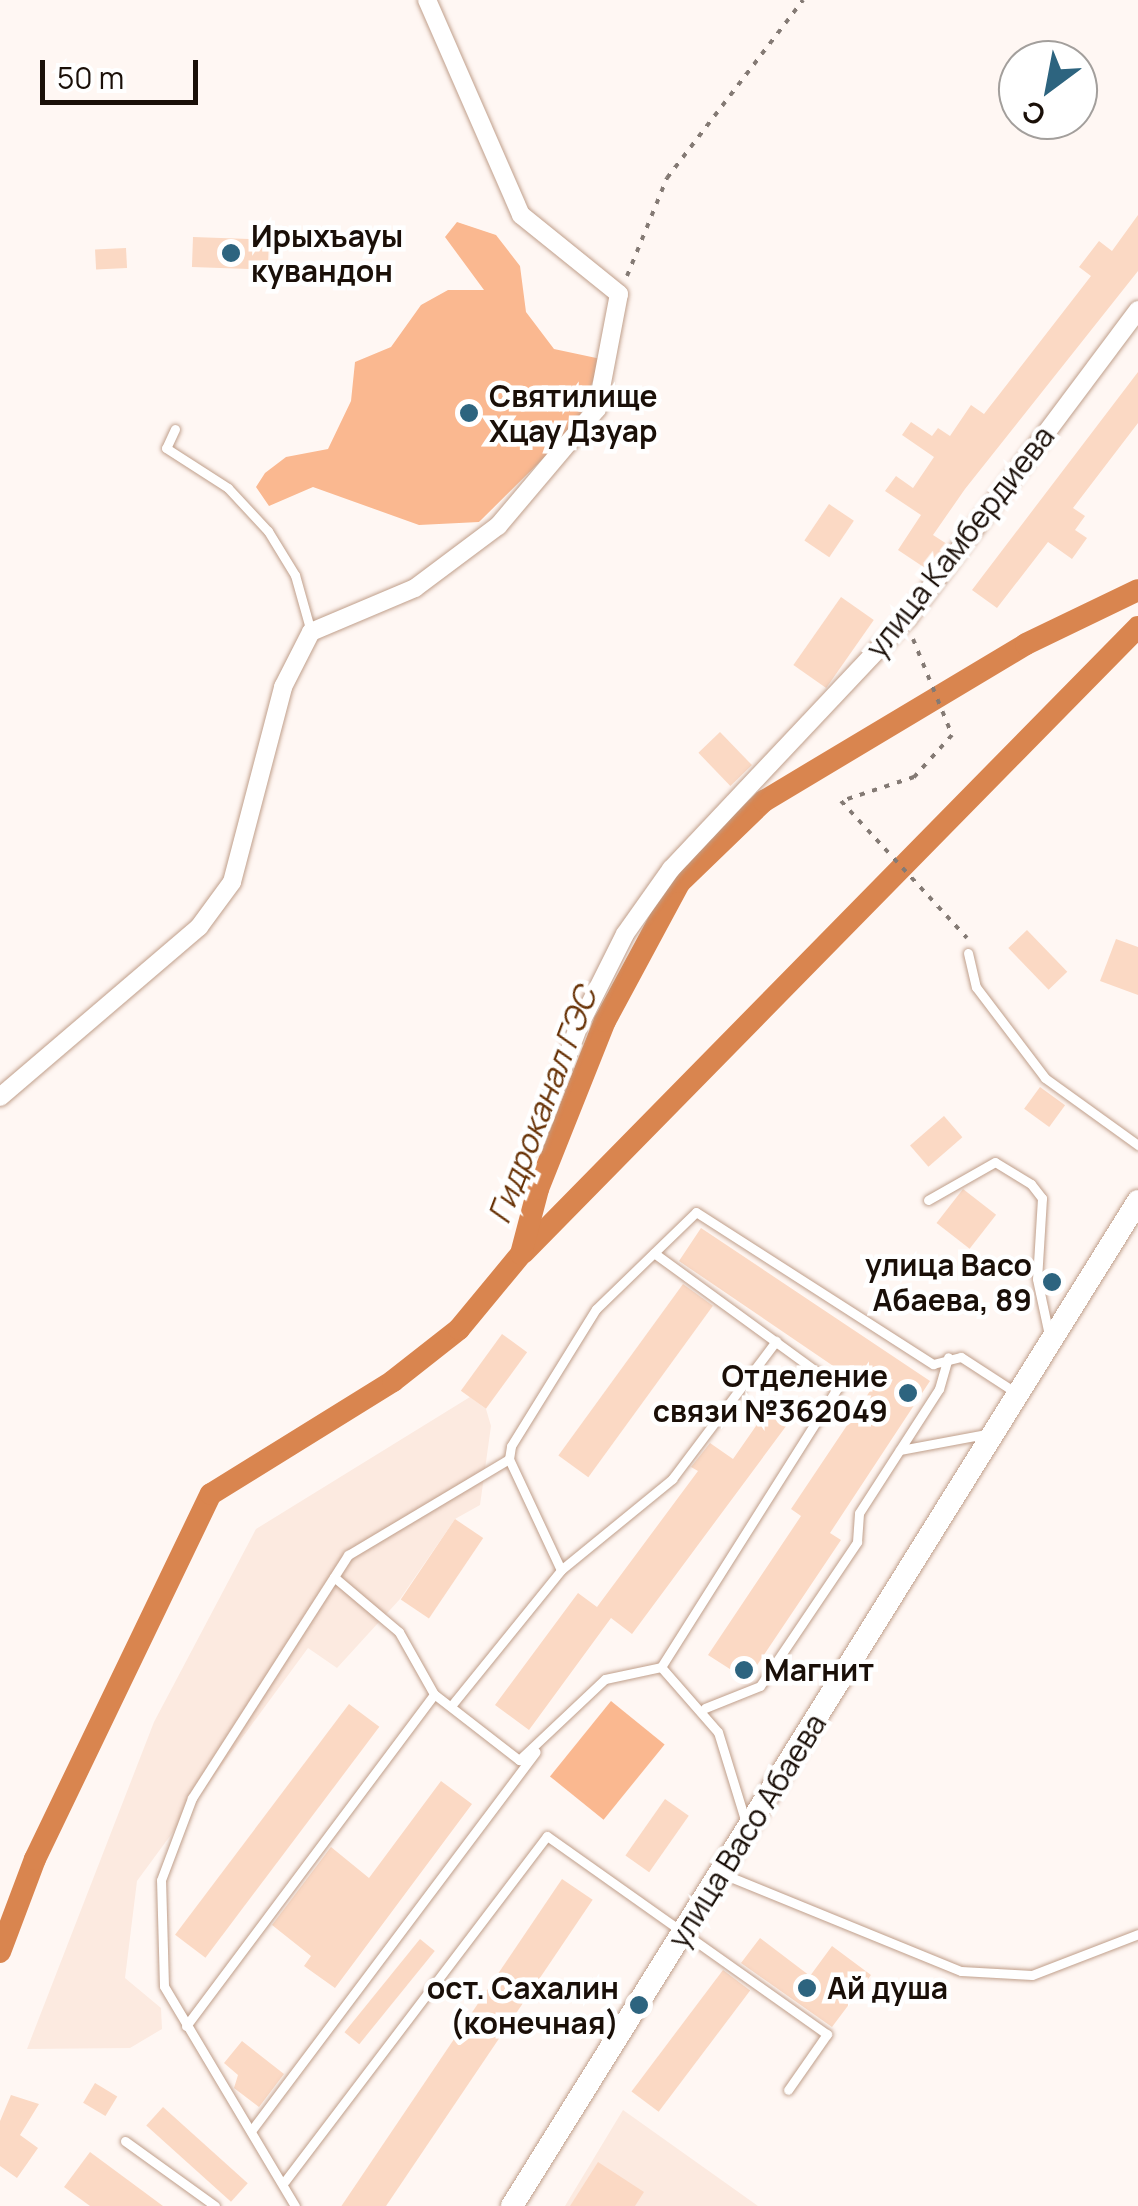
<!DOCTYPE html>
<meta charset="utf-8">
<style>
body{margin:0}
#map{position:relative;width:1138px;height:2206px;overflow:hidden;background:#fff7f3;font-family:Manrope,sans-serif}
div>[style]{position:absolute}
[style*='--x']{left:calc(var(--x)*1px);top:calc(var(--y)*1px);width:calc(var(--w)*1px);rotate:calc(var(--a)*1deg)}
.built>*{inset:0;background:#fceae0}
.green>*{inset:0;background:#fab890;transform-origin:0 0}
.canal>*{height:22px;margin:-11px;padding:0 11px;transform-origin:11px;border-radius:11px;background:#d9854f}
.building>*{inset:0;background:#fbd9c4;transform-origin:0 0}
.path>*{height:4px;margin-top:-2px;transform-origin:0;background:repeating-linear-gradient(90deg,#847a74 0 5px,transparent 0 13px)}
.roads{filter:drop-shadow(0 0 2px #c09f8b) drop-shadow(0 0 2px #c09f8b)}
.lane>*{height:9px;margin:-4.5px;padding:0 4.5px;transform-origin:4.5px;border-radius:4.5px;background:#fff}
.street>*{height:18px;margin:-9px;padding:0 9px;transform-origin:9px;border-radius:9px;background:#fff}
.secondary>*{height:22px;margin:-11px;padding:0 11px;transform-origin:11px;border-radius:11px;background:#fff}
.dots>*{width:28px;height:28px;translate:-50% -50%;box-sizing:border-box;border:5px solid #fff;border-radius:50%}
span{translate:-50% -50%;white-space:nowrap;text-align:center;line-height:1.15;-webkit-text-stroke:9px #fff;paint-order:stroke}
.poi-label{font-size:30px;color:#1a0f08;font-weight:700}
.left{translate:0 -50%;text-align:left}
.right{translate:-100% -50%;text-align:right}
.street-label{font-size:30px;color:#1a0f08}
.water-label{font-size:32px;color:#683206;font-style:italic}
.north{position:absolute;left:998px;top:40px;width:100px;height:100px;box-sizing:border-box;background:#fff;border:2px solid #a39f9c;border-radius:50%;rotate:212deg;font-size:28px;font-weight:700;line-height:40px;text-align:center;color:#1a0f08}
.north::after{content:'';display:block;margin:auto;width:35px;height:45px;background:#2d647f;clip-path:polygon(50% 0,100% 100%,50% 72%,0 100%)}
.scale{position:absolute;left:40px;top:60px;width:158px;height:45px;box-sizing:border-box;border:5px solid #1a0f08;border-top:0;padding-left:12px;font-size:30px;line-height:35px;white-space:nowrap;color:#1a0f08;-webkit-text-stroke:8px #fff;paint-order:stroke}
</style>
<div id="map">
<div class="built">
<i style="clip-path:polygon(470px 1397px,486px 1409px,491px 1426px,480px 1505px,455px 1519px,400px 1599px,337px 1668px,308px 1648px,137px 1881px,125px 1978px,161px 2008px,162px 2029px,130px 2048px,27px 2049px,154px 1722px,256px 1529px)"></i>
<i style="clip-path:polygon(623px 2110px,758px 2206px,565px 2206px)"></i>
</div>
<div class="green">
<i style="clip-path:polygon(457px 222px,496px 235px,520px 266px,526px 312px,554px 349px,601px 359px,576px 426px,479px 522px,419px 525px,313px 487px,269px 506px,256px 487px,265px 473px,286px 457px,328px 449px,351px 401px,355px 362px,391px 347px,421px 305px,448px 290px,484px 290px,445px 237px)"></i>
<i style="left:611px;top:1701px;width:69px;height:97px;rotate:39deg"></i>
</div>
<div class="canal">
<i style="--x:524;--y:1252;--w:876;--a:-45.51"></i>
<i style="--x:0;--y:1952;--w:99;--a:-69.4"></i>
<i style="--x:35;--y:1859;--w:405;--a:-64.3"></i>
<i style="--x:211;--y:1494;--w:214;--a:-31.8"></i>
<i style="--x:393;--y:1381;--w:84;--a:-38.2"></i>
<i style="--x:459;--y:1329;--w:97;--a:-50.4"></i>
<i style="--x:521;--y:1254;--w:67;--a:-75.3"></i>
<i style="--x:538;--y:1189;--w:181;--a:-68.3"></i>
<i style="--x:605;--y:1021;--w:158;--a:-61.7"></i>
<i style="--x:680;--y:882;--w:117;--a:-44"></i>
<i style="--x:764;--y:801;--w:305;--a:-30.9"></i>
<i style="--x:1026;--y:644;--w:124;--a:-25.7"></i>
</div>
<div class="building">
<i style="clip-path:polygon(1138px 215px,1138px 271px,965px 489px,933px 535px,947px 544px,928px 570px,898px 550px,921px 515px,885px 491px,896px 476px,913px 488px,934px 457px,902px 435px,911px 422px,932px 436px,938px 428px,950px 436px,971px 405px,984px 414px,1091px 276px,1079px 267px,1099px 241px,1112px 251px)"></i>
<i style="left:193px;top:237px;width:76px;height:30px;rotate:2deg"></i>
<i style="left:126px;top:248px;width:20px;height:31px;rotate:87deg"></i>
<i style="clip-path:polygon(1138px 372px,1138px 423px,1073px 508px,1085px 516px,1075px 530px,1087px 538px,1072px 559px,1048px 542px,997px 608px,972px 590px)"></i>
<i style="left:829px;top:504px;width:30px;height:44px;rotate:34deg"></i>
<i style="left:841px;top:597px;width:40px;height:83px;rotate:35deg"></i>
<i style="left:720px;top:732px;width:46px;height:30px;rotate:46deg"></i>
<i style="left:1027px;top:930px;width:58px;height:26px;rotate:46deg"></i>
<i style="clip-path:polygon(1116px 939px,1138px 947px,1138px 995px,1100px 981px)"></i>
<i style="left:1040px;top:1087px;width:31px;height:27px;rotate:36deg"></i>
<i style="left:944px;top:1116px;width:28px;height:45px;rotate:49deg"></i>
<i style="left:963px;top:1189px;width:42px;height:43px;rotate:38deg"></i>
<i style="clip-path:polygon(701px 1228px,930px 1381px,830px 1533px,841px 1540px,747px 1680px,708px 1655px,801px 1516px,791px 1509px,870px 1391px,679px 1261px)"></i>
<i style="left:683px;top:1284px;width:37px;height:212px;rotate:36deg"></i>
<i style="left:502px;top:1334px;width:31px;height:70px;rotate:36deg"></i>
<i style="clip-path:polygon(777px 1396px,798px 1410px,632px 1634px,611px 1618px,529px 1730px,495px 1705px,578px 1593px,597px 1607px,698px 1471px,691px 1467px,710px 1443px,733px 1459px)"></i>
<i style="left:455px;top:1519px;width:34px;height:97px;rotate:34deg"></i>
<i style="left:349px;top:1704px;width:38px;height:289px;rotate:37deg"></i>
<i style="clip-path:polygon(441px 1781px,472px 1804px,335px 1988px,304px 1966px,311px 1956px,272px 1925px,331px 1847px,369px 1878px)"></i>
<i style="left:665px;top:1799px;width:29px;height:69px;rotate:35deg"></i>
<i style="left:562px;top:1879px;width:37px;height:399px;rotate:34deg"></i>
<i style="clip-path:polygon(760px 1938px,810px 1976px,832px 1946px,871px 1975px,832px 2027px,741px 1963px)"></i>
<i style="left:420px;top:1939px;width:19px;height:120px;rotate:39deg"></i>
<i style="left:723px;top:1970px;width:34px;height:152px;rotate:37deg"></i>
<i style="clip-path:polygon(242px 2041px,284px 2074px,259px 2107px,234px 2088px,238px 2075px,224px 2063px)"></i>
<i style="left:95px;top:2083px;width:26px;height:23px;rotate:31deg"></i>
<i style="clip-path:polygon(11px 2095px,39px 2104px,20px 2135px,38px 2148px,17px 2178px,0 2166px,0 2121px)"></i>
<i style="left:163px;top:2107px;width:114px;height:25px;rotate:42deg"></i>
<i style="clip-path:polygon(90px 2152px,163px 2206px,90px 2206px,64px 2187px)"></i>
<i style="clip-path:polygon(598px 2162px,644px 2192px,635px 2206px,570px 2206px)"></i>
</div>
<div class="path">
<i style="--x:627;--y:276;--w:106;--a:-67.8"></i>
<i style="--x:667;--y:178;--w:224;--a:-52.6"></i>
<i style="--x:913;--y:639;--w:104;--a:67.9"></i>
<i style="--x:952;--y:735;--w:57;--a:132.1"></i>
<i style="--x:914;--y:777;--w:77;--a:161.8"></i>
<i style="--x:841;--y:801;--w:186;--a:47.4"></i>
</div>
<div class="roads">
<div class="lane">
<i style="--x:175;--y:429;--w:21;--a:115"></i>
<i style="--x:166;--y:448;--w:74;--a:32.8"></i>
<i style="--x:228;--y:488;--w:59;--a:47.1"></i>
<i style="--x:268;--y:531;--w:52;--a:58.5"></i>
<i style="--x:295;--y:575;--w:59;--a:74.3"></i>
<i style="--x:968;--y:953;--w:35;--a:77"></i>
<i style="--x:976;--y:987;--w:114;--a:52.8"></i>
<i style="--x:1045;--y:1078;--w:115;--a:35.8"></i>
<i style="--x:928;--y:1200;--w:77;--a:-29.6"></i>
<i style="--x:995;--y:1162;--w:42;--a:31.4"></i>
<i style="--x:1031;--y:1184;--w:18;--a:52"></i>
<i style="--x:1042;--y:1198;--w:81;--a:93.5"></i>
<i style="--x:1037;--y:1279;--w:57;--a:77.9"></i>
<i style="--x:654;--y:1253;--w:228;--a:36.1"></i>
<i style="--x:838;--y:1387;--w:331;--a:122.3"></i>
<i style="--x:661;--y:1667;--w:86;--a:48.8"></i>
<i style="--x:718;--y:1732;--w:95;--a:72.9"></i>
<i style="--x:900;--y:1450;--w:93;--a:-10.6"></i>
<i style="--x:561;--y:1570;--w:123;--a:-115.1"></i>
<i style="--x:509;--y:1459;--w:13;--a:-81"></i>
<i style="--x:511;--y:1446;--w:161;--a:-58.2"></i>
<i style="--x:596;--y:1309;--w:139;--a:-44.1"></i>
<i style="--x:696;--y:1212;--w:282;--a:32.7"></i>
<i style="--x:933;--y:1364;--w:29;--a:-14"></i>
<i style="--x:961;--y:1357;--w:68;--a:33"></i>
<i style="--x:334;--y:1577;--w:85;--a:40.2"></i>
<i style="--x:399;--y:1632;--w:71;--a:60.6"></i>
<i style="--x:434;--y:1694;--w:108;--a:37.8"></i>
<i style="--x:519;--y:1760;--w:118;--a:-43.3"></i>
<i style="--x:605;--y:1679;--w:57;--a:-12.1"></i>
<i style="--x:451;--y:1706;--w:175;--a:-51"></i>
<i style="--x:561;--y:1570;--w:144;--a:-39.3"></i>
<i style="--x:672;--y:1479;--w:173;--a:-53"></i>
<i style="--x:705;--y:1708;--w:59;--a:-21.8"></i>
<i style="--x:760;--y:1686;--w:174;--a:-56"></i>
<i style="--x:857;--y:1542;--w:29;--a:-86"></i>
<i style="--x:859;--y:1513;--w:148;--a:-57.2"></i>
<i style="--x:939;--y:1389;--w:33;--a:-74"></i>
<i style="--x:723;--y:1874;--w:257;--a:22.2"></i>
<i style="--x:961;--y:1971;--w:71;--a:3.2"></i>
<i style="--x:1032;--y:1975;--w:114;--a:-21.1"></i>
<i style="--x:186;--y:2026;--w:414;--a:-53.2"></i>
<i style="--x:251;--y:2131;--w:474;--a:-53.1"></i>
<i style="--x:125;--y:2141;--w:111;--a:35.8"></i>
<i style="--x:285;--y:2181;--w:433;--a:-52.8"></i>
<i style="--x:547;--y:1836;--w:343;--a:35.3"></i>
<i style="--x:827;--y:2034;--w:68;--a:124.9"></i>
<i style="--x:295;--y:2206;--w:256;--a:-120.8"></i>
<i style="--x:164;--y:1986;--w:106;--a:-91.6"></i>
<i style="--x:161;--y:1880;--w:88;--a:-69.3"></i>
<i style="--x:192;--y:1798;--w:289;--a:-57.3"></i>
<i style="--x:348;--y:1555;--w:187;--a:-30.8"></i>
</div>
<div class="street">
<i style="--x:0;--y:1097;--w:262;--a:-40.5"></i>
<i style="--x:199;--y:927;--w:56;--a:-53.7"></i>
<i style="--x:232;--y:882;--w:202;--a:-75.3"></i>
<i style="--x:283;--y:687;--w:62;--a:-63"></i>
<i style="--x:311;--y:632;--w:113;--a:-22.9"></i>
<i style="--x:415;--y:588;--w:104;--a:-36.8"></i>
<i style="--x:498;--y:526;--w:153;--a:-49.8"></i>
<i style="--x:597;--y:409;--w:117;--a:-79.2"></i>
<i style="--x:619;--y:294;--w:126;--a:-141.1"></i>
<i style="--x:521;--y:215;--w:235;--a:-113.6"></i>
<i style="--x:534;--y:1145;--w:125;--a:-69.4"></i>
<i style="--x:578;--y:1028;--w:105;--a:-63.4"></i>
<i style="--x:625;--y:934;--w:80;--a:-54.7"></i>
<i style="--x:671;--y:869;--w:344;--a:-46.7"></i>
<i style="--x:907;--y:619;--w:386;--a:-53.2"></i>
</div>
<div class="secondary">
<i style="--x:512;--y:2206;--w:1184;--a:-58.08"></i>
</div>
</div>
<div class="dots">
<i style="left:231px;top:253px;background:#2d647f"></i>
<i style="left:469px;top:413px;background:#2d647f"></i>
<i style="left:1052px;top:1282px;background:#2d647f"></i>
<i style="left:908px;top:1393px;background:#2d647f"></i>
<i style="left:744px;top:1670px;background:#2d647f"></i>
<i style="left:807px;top:1988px;background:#2d647f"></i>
<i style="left:639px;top:2005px;background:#2d647f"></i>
</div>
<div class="poi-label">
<span class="left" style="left:251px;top:253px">Ирыхъауы<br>кувандон</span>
<span class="left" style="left:489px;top:413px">Святилище<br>Хцау Дзуар</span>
<span class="right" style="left:1032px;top:1282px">улица Васо<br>Абаева, 89</span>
<span class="right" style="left:888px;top:1393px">Отделение<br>связи №362049</span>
<span class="left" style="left:764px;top:1670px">Магнит</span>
<span class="right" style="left:619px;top:2005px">ост. Сахалин<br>(конечная)</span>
<span class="left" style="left:827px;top:1988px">Ай душа</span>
</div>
<div class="street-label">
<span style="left:960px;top:542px;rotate:-52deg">улица Камбердиева</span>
<span style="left:747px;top:1831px;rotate:-58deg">улица Васо Абаева</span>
</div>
<div class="water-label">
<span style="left:542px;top:1105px;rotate:-69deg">Гидроканал ГЭС</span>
</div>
<div class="north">С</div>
<div class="scale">50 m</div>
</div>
